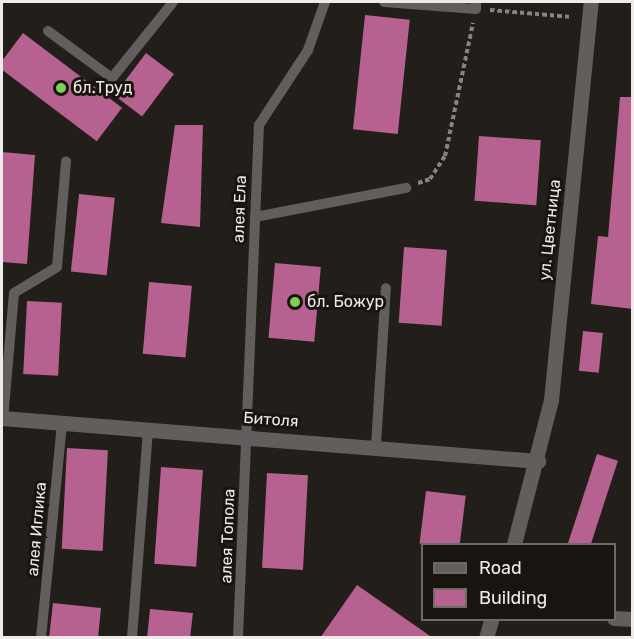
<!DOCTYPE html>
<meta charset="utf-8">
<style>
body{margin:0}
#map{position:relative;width:634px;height:639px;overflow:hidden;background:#221e19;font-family:Rubik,sans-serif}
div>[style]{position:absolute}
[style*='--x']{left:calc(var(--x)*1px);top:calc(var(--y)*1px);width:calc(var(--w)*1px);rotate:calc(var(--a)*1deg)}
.building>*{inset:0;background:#b66190;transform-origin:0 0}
.path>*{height:4px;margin-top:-2px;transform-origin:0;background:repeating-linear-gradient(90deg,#878480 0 4.5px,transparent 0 7.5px)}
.lane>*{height:10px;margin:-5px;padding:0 5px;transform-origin:5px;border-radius:5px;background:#615e5d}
.street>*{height:15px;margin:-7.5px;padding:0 7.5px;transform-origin:7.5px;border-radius:7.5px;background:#615e5d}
.dots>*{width:16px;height:16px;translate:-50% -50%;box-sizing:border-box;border:3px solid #191410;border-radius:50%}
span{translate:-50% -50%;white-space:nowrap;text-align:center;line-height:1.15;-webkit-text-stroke:6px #191410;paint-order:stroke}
.poi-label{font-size:16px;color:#eeebe8}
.left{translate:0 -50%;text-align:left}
.street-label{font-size:16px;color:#eeebe8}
.frame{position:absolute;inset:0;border:3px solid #eeebe8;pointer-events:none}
.legend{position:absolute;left:421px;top:543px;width:195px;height:78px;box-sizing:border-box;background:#191410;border:2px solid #6e6a66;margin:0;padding:8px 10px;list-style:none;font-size:18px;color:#eeebe8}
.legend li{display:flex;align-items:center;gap:12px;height:30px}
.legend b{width:30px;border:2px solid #6e6a66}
</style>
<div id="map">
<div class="building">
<i style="left:365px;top:15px;width:45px;height:115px;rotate:6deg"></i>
<i style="left:23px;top:33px;width:124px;height:42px;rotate:37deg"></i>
<i style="left:146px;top:53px;width:35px;height:53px;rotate:37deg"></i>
<i style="clip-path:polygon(620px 97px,633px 97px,633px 309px,591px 304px,598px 236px,608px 237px)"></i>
<i style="clip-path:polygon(175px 125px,203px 125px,200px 227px,161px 223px)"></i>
<i style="left:479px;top:136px;width:62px;height:65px;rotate:4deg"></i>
<i style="clip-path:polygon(2px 152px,35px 155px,27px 264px,2px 262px)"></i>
<i style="left:79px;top:194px;width:36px;height:78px;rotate:6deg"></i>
<i style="left:404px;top:247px;width:43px;height:76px;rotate:4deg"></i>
<i style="left:275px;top:263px;width:46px;height:75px;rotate:5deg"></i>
<i style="left:149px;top:282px;width:43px;height:72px;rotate:5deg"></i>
<i style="left:27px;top:301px;width:35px;height:73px;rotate:3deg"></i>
<i style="left:583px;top:331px;width:20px;height:40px;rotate:6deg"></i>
<i style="left:67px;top:448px;width:41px;height:101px;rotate:3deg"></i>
<i style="left:597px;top:454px;width:22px;height:95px;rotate:18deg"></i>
<i style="left:161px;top:467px;width:42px;height:97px;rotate:4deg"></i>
<i style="left:267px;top:473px;width:41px;height:95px;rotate:3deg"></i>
<i style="left:426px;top:491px;width:40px;height:53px;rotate:7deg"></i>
<i style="clip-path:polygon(357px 585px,433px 638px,320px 638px)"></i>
<i style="clip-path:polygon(53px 603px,101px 608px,98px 638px,49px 638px)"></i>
<i style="clip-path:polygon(150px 609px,193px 613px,190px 638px,147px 638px)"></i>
</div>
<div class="path">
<i style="--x:490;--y:10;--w:82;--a:4.9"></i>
<i style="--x:418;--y:183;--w:13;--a:-18"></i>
<i style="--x:430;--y:179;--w:27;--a:-57"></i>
<i style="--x:445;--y:156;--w:136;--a:-78.1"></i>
</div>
<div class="lane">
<i style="--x:384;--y:2;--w:92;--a:4.4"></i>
<i style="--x:476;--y:9;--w:7;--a:-90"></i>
<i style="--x:48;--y:31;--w:79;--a:36.3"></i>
<i style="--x:112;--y:78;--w:97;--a:-51.2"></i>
<i style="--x:255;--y:217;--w:154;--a:-10.9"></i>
<i style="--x:3;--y:419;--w:126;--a:-85"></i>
<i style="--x:14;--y:293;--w:50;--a:-31.2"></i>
<i style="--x:57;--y:267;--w:106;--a:-85.1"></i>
<i style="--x:376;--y:445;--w:157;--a:-86.4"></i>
<i style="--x:41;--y:638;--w:216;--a:-84.4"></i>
<i style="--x:132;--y:638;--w:210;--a:-85.6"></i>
<i style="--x:238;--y:638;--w:513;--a:-87.66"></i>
<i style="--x:259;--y:125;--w:90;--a:-56.8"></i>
<i style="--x:308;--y:50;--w:51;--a:-70.5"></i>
</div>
<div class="street">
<i style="--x:2;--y:418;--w:538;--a:4.59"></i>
<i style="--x:514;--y:544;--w:149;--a:-75.6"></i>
<i style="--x:551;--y:400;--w:400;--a:-84.3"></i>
<i style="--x:614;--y:618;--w:18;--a:3"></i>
<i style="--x:486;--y:638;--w:19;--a:-74"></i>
</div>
<div class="dots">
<i style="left:61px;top:88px;background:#80d051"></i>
<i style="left:295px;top:302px;background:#80d051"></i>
</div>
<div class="poi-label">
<span class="left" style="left:73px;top:88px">бл.Труд</span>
<span class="left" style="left:307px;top:302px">бл. Божур</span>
</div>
<div class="street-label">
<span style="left:240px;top:209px;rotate:-88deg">алея Ела</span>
<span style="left:550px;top:230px;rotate:-84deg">ул. Цветница</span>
<span style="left:271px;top:420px;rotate:4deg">Битоля</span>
<span style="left:37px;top:529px;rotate:-85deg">алея Иглика</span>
<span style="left:228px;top:536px;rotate:-88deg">алея Топола</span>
</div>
<div class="frame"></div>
<ul class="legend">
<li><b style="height:8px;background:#615e5d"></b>Road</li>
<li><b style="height:16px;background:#b66190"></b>Building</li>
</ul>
</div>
